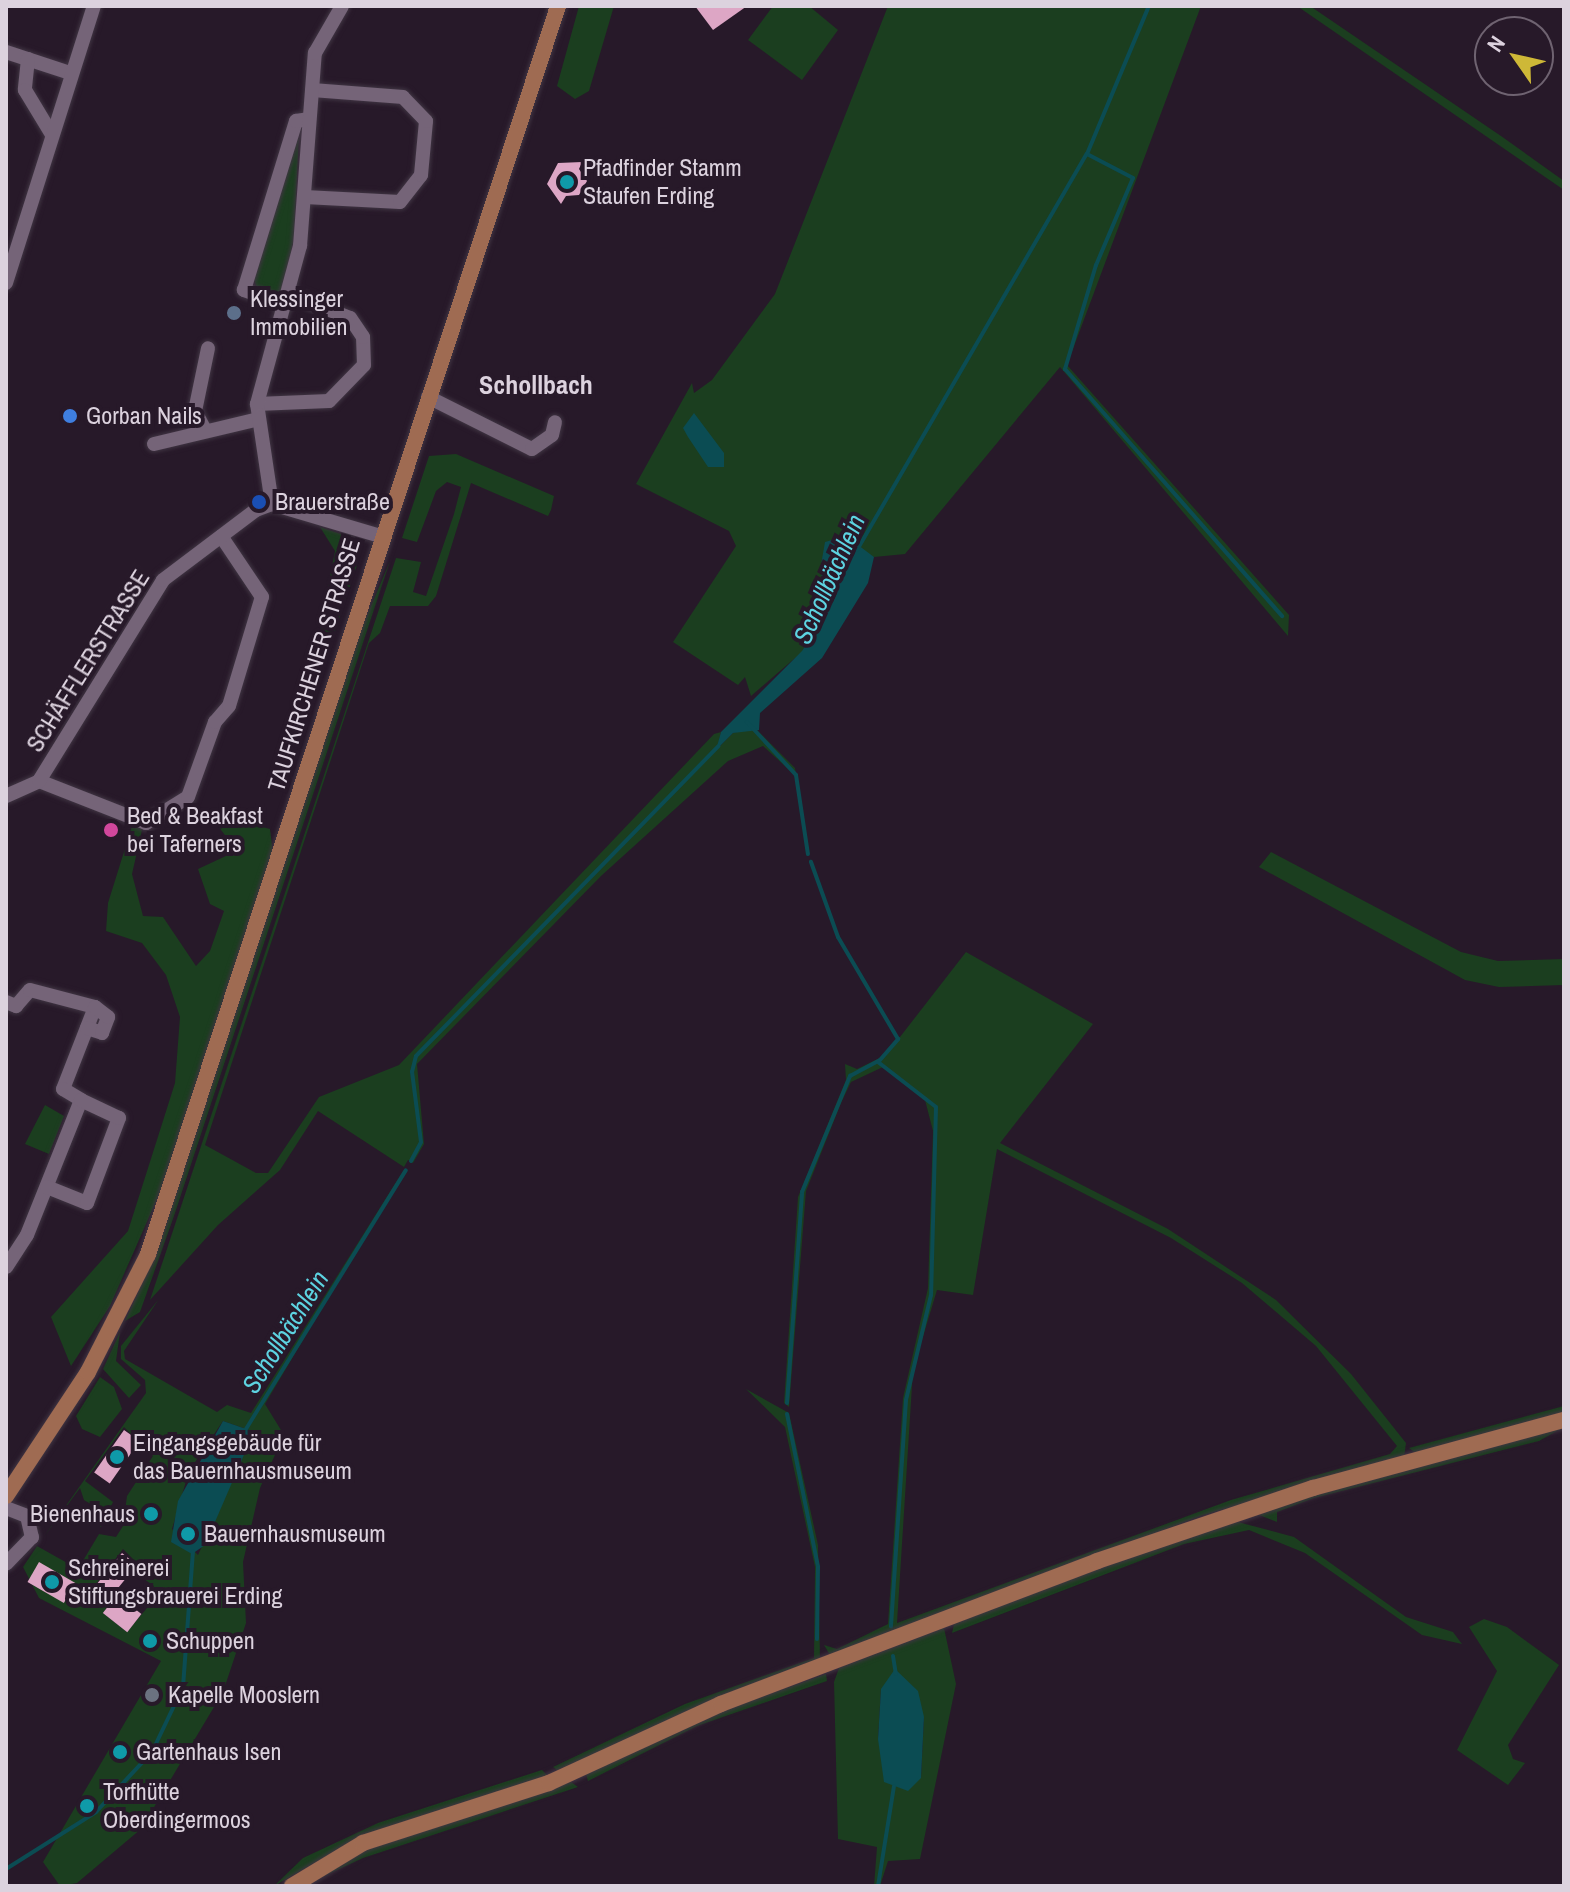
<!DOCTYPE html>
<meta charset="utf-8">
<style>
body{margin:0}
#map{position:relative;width:1570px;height:1892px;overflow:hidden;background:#271929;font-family:"Archivo Narrow",sans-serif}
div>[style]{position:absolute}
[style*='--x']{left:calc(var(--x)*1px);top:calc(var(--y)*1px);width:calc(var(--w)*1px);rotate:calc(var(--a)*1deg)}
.green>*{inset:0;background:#1b3e1f}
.water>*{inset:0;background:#0b4c53}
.stream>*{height:4px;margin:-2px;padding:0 2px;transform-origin:2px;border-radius:2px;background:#0b4c53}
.building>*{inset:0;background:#dda6c5;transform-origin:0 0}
.roads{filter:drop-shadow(0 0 2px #403543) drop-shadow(0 0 2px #403543)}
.minor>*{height:14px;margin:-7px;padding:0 7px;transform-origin:7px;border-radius:7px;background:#756478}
.major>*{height:16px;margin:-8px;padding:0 8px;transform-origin:8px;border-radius:8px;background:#9f6b52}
.dots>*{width:22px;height:22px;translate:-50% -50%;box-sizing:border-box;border:4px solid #271929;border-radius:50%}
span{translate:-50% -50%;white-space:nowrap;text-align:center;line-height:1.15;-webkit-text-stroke:8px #271929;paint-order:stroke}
.poi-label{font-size:24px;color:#dcd2de}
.left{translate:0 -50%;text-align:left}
.right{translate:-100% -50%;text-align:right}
.street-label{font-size:24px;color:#dcd2de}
.neighbourhood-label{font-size:26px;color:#dcd2de;font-weight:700}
.water-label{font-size:26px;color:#5dd3e1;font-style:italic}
.frame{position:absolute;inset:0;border:8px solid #dcd2de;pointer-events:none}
.north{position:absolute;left:1474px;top:16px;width:80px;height:80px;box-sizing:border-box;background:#271929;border:2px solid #6f6371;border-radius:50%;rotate:304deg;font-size:22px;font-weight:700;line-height:32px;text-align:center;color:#dcd2de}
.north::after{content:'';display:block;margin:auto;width:28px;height:36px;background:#ceb837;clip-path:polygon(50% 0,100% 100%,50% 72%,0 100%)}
</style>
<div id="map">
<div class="green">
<i style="clip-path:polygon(579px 6px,614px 6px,589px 91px,575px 99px,557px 86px)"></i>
<i style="clip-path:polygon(773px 6px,809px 6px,838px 30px,802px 80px,748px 40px)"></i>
<i style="clip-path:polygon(888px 6px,1201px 6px,1067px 365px,1289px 615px,1288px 636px,1060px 367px,905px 554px,874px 557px,854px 546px,825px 546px,824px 618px,802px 652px,751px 696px,745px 677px,738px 685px,673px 642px,736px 546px,729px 531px,636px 484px,692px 383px,694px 393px,712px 380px,775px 294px)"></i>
<i style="clip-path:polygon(1297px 6px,1310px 6px,1501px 136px,1564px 181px,1564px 190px)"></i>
<i style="clip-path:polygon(299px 135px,294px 238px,283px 290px,272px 295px,257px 289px,253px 276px)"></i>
<i style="clip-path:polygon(456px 454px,554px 496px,551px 510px,548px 516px,471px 483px,436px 596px,428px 606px,390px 606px,380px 633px,369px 643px,205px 1145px,256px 1173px,268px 1173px,319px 1097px,399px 1065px,714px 734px,721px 732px,717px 749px,733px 733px,754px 727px,795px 768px,810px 854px,796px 776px,763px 746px,728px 761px,601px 876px,417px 1064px,424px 1144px,413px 1163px,408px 1160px,404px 1167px,318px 1111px,280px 1170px,218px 1225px,150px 1300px,396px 558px,421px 562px,413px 592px,426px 596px,454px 514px,461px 487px,447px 482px,436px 491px,417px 542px,402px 538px,429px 456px)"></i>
<i style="clip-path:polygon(320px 527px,350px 537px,359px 559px,297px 746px,335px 551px)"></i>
<i style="clip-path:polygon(390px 561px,174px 1216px,140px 1312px,125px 1321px,158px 1249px,357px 639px)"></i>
<i style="clip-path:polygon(222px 816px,270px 829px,273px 853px,164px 1183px,110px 1306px,71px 1366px,51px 1317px,128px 1231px,175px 1083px,180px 1017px,166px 975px,142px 943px,106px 931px,108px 903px,133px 823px,142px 830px,132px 874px,143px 916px,163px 917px,196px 966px,210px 951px,224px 911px,210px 904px,198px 869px,228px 855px,228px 839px,214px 821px)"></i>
<i style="clip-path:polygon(1271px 852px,1461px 952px,1498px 961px,1564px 959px,1564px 985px,1499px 987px,1465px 980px,1259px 867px)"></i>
<i style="clip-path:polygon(evenodd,966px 952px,1093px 1024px,1000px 1143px,1168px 1229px,1276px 1300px,1351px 1374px,1406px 1443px,1404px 1458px,1203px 1515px,830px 1655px,824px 1645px,837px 1649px,888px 1624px,903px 1398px,928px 1288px,933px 1131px,925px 1100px,883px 1067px,851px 1082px,841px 1103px,806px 1191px,789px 1407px,784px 1403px,798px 1197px,846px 1080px,845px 1064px,857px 1069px,886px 1055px,966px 952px,997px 1149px,1171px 1238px,1242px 1283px,1316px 1346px,1397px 1446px,1390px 1454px,1231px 1500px,897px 1623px,913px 1370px,937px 1290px,973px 1295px,997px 1149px)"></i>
<i style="clip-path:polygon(45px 1105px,64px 1116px,49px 1154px,25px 1144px)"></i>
<i style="clip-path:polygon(evenodd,405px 1168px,265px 1404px,284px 1435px,260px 1488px,243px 1562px,246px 1623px,223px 1692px,141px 1829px,77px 1883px,60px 1886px,43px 1862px,161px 1661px,39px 1598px,23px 1567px,37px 1546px,78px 1569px,99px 1534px,116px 1537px,123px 1526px,127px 1496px,153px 1456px,124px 1427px,85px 1481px,113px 1502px,101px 1527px,97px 1524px,104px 1512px,84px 1500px,80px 1488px,43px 1538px,146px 1393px,145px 1380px,121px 1359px,121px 1346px,159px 1299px,124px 1351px,125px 1359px,217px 1412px,227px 1405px,251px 1413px,405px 1168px,223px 1421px,252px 1431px,250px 1441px,198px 1555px,172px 1529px,189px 1471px,223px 1421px,405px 1168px,123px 1549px,138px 1564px,147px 1560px,144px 1579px,154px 1586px,147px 1608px,127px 1632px,103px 1613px,112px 1600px,95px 1585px,123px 1549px)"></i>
<i style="clip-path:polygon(120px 1332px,116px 1361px,141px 1385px,129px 1398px,103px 1369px)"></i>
<i style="clip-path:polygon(100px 1377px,114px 1387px,122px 1409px,100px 1437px,82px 1429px,76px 1416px)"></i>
<i style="clip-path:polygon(746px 1389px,789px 1413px,818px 1545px,820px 1660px,557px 1770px,553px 1767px,685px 1704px,814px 1658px,815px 1567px,785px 1427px)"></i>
<i style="clip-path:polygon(1564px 1406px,1564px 1412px,1417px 1454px,1409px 1448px)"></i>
<i style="clip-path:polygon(1564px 1427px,1539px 1441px,1314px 1498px,1277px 1512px,1277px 1522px,1259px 1515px,1263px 1509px)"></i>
<i style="clip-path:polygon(1238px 1522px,1294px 1537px,1406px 1617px,1453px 1632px,1462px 1644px,1422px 1635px,1305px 1553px,1249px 1530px,1184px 1544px,952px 1633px,954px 1624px,1153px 1546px)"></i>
<i style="clip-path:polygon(1484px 1619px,1507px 1627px,1559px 1665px,1508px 1745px,1513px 1759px,1525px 1763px,1508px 1785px,1457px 1750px,1497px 1671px,1469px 1627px)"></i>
<i style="clip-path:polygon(evenodd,944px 1628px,956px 1684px,920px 1859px,888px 1861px,880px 1886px,874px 1886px,877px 1847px,838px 1839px,834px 1682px,839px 1668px,944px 1628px,881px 1689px,924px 1717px,921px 1778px,878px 1739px,881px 1689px)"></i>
<i style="clip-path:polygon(826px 1674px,827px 1681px,697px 1726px,588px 1781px,586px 1774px,727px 1709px)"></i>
<i style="clip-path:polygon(542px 1770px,549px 1777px,356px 1839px,274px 1886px,303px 1858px,378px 1823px)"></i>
<i style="clip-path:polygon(571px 1782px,578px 1787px,363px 1858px,303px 1886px,361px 1851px)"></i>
</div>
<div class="water">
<i style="clip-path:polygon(694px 413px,724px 453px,724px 467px,708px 467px,688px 437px,683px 428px)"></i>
<i style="clip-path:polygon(832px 540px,858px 545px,874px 557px,868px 583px,822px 658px,760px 713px,759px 730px,733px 733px,716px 750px,721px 732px,802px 651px,824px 618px,821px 565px,825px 542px)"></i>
<i style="clip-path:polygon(223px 1421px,252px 1431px,250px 1441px,205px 1545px,192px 1554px,171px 1542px,178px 1501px)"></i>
<i style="clip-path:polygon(895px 1669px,918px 1691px,924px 1717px,921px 1778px,908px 1791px,884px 1782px,878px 1739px,881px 1689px)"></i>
</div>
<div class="stream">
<i style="--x:1087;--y:154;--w:52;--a:27.6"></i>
<i style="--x:1133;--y:178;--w:95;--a:113"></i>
<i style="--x:1096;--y:265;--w:109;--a:106.6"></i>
<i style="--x:1065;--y:369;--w:329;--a:48.7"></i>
<i style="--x:857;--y:550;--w:458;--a:-59.9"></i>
<i style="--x:1087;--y:154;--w:160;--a:-67.3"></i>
<i style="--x:747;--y:722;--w:72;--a:47.2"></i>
<i style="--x:796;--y:775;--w:80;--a:81.4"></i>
<i style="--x:878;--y:1062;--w:73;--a:37.8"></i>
<i style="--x:936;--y:1107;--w:188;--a:91.5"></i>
<i style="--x:931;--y:1295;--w:108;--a:103.4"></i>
<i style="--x:906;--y:1400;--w:227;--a:93.8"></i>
<i style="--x:411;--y:1161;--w:21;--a:-62"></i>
<i style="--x:421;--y:1142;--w:71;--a:-97.3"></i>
<i style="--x:412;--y:1072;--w:16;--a:-76"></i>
<i style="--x:416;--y:1056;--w:433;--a:-45.7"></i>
<i style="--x:787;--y:1403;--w:212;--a:-85.9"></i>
<i style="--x:802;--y:1192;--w:126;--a:-67.5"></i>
<i style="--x:850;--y:1076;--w:34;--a:-28"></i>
<i style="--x:880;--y:1060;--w:28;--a:-49"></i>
<i style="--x:898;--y:1039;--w:118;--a:-120.5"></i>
<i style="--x:838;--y:937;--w:80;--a:-109.8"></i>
<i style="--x:787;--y:1414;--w:156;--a:78.5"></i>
<i style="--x:818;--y:1567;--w:72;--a:90.8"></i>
<i style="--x:246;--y:1429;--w:304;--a:-58.3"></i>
<i style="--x:893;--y:1656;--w:18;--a:81"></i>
<i style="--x:6;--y:1869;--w:107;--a:-32.3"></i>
<i style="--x:96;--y:1812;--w:82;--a:-47"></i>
<i style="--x:152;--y:1752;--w:72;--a:-64.5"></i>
<i style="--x:183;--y:1687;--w:136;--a:-85.8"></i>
<i style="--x:878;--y:1886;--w:101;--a:-80.9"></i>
</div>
<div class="building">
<i style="clip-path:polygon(695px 6px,747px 6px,713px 30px)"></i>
<i style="clip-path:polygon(582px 162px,579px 169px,587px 181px,579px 195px,566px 196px,561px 204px,547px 184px,558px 163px)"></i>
<i style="left:124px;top:1430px;width:19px;height:52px;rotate:35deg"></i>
<i style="left:122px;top:1553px;width:19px;height:41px;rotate:39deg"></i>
<i style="left:39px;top:1562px;width:42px;height:23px;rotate:30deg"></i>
<i style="left:117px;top:1595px;width:31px;height:23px;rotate:38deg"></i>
</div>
<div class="roads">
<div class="minor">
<i style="--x:6;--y:52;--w:67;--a:18.2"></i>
<i style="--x:28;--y:59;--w:31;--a:96"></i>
<i style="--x:25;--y:90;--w:50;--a:58.8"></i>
<i style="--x:305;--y:197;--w:95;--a:3"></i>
<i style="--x:400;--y:202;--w:34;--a:-52"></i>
<i style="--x:421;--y:175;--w:54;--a:-84.7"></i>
<i style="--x:426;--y:121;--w:33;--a:-134"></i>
<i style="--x:403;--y:97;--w:91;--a:-175.6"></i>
<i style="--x:6;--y:283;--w:291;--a:-72.4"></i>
<i style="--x:286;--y:305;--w:45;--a:-160.3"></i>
<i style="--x:244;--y:290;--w:177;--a:-72.9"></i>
<i style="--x:296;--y:121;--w:12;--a:-9"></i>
<i style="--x:428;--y:397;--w:116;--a:26.6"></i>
<i style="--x:532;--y:449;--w:24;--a:-35"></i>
<i style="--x:552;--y:435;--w:13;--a:-77"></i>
<i style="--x:257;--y:404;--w:72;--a:-2.4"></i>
<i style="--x:329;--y:401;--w:50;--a:-45.8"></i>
<i style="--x:364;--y:365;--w:28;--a:-92"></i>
<i style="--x:363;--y:337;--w:23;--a:-124"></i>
<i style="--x:350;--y:318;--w:66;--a:-158.5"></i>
<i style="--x:205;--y:430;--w:21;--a:-118"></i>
<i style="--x:195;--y:411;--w:64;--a:-78.3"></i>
<i style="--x:154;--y:444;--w:104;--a:-13.4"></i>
<i style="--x:272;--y:504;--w:101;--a:-98.5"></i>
<i style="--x:257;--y:404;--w:164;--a:-74.8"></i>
<i style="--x:300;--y:246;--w:194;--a:-85.6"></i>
<i style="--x:315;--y:53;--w:54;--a:-60.1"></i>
<i style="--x:39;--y:781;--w:115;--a:21.4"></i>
<i style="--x:146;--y:823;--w:49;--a:-31.8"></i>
<i style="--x:188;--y:797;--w:80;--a:-70.2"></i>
<i style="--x:215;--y:722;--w:21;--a:-49"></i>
<i style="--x:229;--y:706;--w:114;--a:-73.2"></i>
<i style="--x:262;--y:597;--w:73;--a:-123.9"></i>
<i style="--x:6;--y:796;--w:36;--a:-24"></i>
<i style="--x:39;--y:781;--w:236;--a:-58.3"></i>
<i style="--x:163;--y:580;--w:116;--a:-37"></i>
<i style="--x:256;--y:510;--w:17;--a:-21"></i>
<i style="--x:272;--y:504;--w:113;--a:16.5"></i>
<i style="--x:6;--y:1002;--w:11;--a:22"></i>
<i style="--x:16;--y:1006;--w:21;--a:-49"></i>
<i style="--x:30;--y:990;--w:67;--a:14.7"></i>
<i style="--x:95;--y:1007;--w:88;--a:111.3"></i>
<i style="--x:63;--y:1089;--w:21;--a:31"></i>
<i style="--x:81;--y:1100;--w:145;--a:111.8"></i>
<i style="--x:27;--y:1235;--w:38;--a:123"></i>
<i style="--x:87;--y:1028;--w:16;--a:18"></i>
<i style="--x:102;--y:1033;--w:17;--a:-69"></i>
<i style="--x:108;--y:1017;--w:16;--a:-142"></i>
<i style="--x:47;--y:1187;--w:43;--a:21.8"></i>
<i style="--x:87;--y:1203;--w:91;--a:-69.4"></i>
<i style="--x:119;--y:1118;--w:42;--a:-154.7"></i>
<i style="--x:6;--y:1508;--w:22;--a:21"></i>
<i style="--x:27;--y:1516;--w:22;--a:77"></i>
<i style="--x:32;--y:1537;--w:37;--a:134"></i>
</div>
<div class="major">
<i style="--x:6;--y:1496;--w:149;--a:-56.5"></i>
<i style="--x:88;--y:1372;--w:132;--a:-63"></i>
<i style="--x:148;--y:1254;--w:1314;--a:-71.81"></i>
<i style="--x:292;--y:1886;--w:83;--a:-31.2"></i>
<i style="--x:363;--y:1843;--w:195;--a:-17.9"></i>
<i style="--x:549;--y:1783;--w:189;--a:-24.7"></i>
<i style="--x:721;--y:1704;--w:402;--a:-20.8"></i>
<i style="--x:1097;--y:1561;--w:228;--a:-18.7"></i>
<i style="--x:1313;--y:1488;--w:260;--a:-15.2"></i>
</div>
</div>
<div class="dots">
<i style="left:567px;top:182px;background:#0f9aa8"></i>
<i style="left:234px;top:313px;background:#5c6f8a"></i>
<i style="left:70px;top:416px;background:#3f7fe0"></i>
<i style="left:259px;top:502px;background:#1a4fb4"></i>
<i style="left:111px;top:830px;background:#d1479c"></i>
<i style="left:117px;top:1457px;background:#0f9aa8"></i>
<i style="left:151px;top:1514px;background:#0f9aa8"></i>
<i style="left:188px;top:1534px;background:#0f9aa8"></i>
<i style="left:52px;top:1582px;background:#0f9aa8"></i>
<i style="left:150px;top:1641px;background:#0f9aa8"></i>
<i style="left:152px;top:1695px;background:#6b7280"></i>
<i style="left:120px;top:1752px;background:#0f9aa8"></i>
<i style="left:87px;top:1806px;background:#0f9aa8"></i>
</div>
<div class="poi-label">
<span class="left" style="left:583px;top:182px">Pfadfinder Stamm<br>Staufen Erding</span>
<span class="left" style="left:250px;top:313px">Klessinger<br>Immobilien</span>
<span class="left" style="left:86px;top:416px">Gorban Nails</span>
<span class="left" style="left:275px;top:502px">Brauerstraße</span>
<span class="left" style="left:127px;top:830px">Bed &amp; Beakfast<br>bei Taferners</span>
<span class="left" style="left:133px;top:1457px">Eingangsgebäude für<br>das Bauernhausmuseum</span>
<span class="right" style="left:135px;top:1514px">Bienenhaus</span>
<span class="left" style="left:204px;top:1534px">Bauernhausmuseum</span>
<span class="left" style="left:68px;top:1582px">Schreinerei<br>Stiftungsbrauerei Erding</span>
<span class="left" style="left:166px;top:1641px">Schuppen</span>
<span class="left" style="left:168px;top:1695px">Kapelle Mooslern</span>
<span class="left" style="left:136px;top:1752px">Gartenhaus Isen</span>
<span class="left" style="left:103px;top:1806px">Torfhütte<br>Oberdingermoos</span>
</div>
<div class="street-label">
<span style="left:88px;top:661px;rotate:-58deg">SCHÄFFLERSTRASSE</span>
<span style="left:314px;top:665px;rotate:-73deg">TAUFKIRCHENER STRASSE</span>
</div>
<div class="neighbourhood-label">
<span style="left:536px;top:385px">Schollbach</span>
</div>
<div class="water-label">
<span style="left:829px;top:579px;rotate:-66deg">Schollbächlein</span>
<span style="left:285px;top:1332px;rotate:-58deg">Schollbächlein</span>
</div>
<div class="frame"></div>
<div class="north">N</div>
</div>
